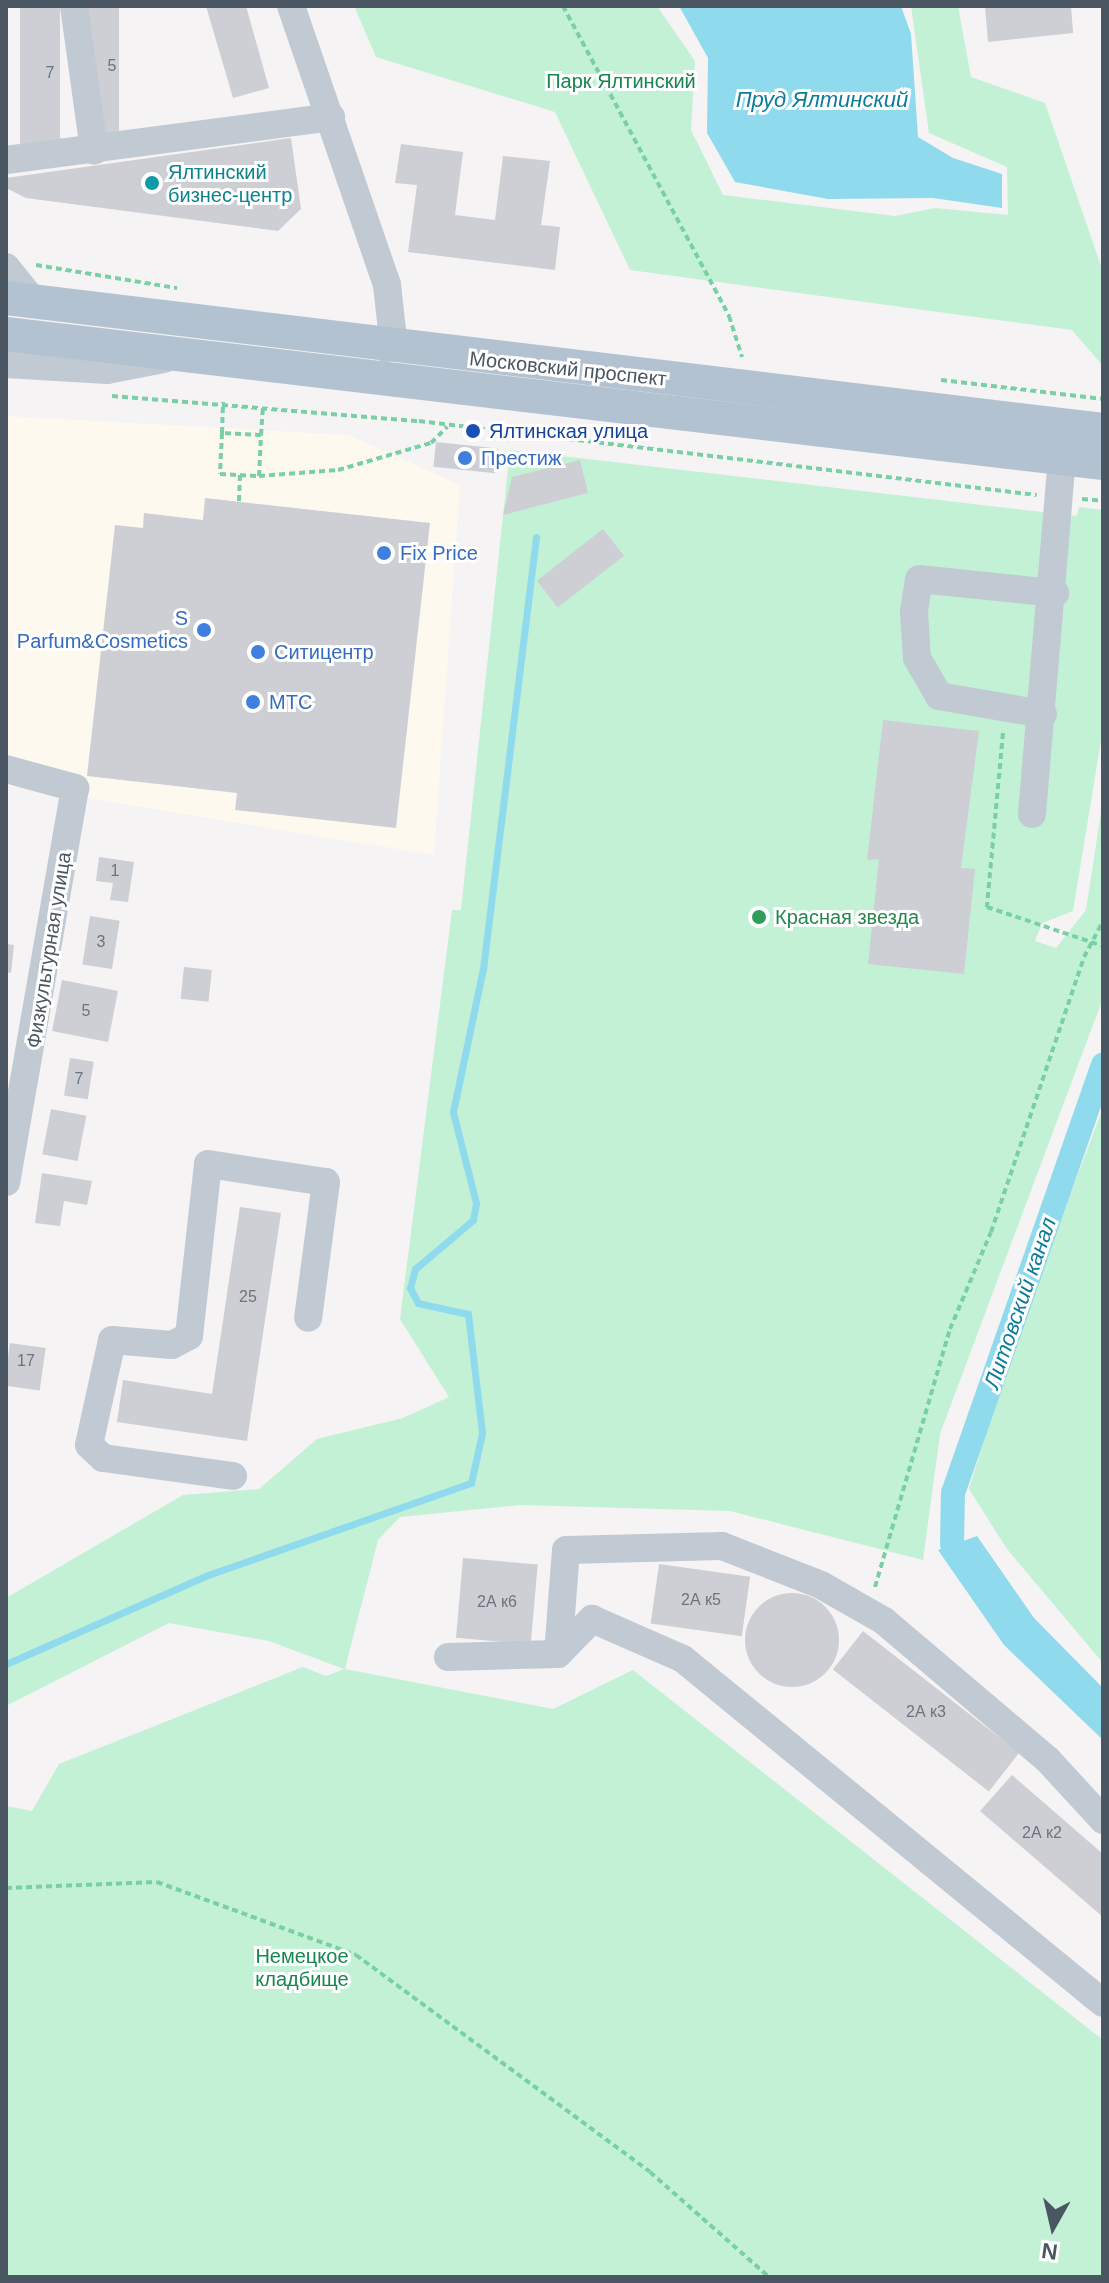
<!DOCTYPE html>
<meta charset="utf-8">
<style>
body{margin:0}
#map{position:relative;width:1109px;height:2283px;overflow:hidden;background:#f5f3f3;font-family:Arial,sans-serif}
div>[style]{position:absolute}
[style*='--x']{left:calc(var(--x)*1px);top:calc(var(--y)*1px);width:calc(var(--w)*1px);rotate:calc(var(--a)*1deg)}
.commercial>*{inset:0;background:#fdf9ef}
.green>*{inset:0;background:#c3f1d5}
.water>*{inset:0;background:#90daee}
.stream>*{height:7px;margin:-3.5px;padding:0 3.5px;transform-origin:3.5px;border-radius:3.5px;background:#90daee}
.canal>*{height:24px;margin:-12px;padding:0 12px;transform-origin:12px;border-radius:12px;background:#90daee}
.building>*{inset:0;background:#cdcfd5;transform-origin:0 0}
.round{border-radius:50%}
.path>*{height:4px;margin-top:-2px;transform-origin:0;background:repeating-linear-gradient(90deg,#7ad0a6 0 6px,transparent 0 10px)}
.minor>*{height:28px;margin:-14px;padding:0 14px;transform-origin:14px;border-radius:14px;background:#c1cad2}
.major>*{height:34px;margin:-17px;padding:0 17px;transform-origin:17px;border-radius:17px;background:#b3c2d1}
.dots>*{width:22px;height:22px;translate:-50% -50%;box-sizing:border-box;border:4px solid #fff;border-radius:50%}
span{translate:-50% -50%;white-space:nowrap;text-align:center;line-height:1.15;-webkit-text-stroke:6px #fff;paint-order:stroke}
.number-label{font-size:16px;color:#6b747e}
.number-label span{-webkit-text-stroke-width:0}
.park-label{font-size:20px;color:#17864f}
.culture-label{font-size:20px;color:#0d838f}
.left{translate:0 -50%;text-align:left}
.street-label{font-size:20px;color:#4a5661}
.transit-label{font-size:20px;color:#164399}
.shop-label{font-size:20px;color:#366cbe}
.right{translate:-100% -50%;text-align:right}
.leisure-label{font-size:20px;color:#27864d}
.water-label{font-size:22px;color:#0c7c9b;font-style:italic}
.frame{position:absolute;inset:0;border:8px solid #4a5661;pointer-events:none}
.north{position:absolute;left:1013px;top:2187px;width:80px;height:80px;-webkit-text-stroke:6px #fff;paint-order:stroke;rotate:188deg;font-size:22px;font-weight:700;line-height:32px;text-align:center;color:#4a5661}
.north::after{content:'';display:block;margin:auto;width:28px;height:36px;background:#4a5661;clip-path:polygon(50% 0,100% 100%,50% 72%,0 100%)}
</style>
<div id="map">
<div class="commercial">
<i style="clip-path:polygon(6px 416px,349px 435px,460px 485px,434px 855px,6px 785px)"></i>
</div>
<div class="green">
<i style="clip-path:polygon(354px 6px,657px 6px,695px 61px,691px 130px,723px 195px,895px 216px,935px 208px,1008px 215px,1007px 167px,929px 133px,911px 6px,958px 6px,971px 77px,1045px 103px,1103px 272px,1103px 366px,1072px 330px,630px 270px,555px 112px,376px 57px)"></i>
<i style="clip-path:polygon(510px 450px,1077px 516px,1079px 507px,1103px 510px,1103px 728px,1073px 911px,1042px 923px,1035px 941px,1056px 948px,1086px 910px,1103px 799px,1103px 998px,940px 1434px,923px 1560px,730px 1511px,521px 1505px,400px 1517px,378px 1540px,345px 1669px,553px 1709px,633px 1670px,1103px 2040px,1103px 2277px,6px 2277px,6px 1806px,32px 1811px,59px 1764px,303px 1667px,326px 1676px,344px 1669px,269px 1641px,169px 1623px,6px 1706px,6px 1598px,183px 1495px,259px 1489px,317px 1439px,403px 1418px,449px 1397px,400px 1319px,452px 910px,461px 910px)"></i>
<i style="clip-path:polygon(1103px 1108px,1103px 1663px,1007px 1549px,969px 1489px,1013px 1345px)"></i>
</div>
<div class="water">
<i style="clip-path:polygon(679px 6px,901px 6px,911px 34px,918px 137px,953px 158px,1002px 174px,1002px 208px,933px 198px,828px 199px,735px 182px,707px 133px,708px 58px)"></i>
<i style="clip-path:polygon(977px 1536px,1034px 1618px,1103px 1688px,1103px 1740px,1004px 1645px,938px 1550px)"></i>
</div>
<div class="stream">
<i style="--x:6;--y:1664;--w:221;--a:-23.8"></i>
<i style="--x:208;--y:1575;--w:279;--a:-19.3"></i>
<i style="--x:471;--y:1483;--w:51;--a:-77.6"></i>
<i style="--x:482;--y:1433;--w:120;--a:-96.7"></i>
<i style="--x:468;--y:1314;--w:51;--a:-167.6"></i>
<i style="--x:418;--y:1303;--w:17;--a:-118"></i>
<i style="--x:410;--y:1288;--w:20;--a:-75"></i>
<i style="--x:415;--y:1269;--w:76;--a:-40.2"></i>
<i style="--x:473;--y:1220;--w:17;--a:-80"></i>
<i style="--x:476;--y:1203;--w:94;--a:-104.2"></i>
<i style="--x:453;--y:1112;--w:146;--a:-78.2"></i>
<i style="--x:483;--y:969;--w:435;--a:-83"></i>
</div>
<div class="canal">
<i style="--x:952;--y:1544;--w:51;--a:-88.9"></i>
<i style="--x:953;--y:1493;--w:454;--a:-70.7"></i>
</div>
<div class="building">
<i style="left:20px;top:6px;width:40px;height:142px"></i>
<i style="left:82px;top:6px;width:37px;height:128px"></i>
<i style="clip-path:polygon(206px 6px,246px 6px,269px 88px,233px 98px)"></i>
<i style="clip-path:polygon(985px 6px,1071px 6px,1073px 33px,988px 42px)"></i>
<i style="clip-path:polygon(291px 138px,301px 209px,278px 231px,26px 198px,6px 188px,6px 178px)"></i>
<i style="clip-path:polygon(401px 144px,463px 152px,455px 215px,495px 220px,503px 156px,550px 161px,541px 225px,560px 227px,555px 270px,408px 252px,417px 185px,395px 183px)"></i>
<i style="left:436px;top:442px;width:62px;height:25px;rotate:6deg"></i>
<i style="clip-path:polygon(580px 460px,588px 493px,503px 515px,512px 477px)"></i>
<i style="clip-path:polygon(205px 498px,430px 523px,396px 828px,235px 810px,237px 793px,87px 776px,115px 525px,143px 528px,144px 513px,203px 520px)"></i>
<i style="left:603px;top:529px;width:34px;height:84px;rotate:52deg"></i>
<i style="clip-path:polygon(883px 720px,979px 731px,961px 868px,975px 869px,964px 974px,868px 964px,879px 859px,867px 860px)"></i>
<i style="clip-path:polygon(99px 857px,134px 862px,128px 902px,110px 900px,113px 883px,96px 881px)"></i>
<i style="left:90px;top:916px;width:30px;height:49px;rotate:9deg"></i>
<i style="clip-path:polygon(6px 944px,14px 945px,11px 973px,6px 972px)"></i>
<i style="left:184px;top:967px;width:28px;height:32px;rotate:6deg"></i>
<i style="left:62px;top:980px;width:57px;height:52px;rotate:11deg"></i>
<i style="left:70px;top:1058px;width:24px;height:38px;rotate:9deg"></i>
<i style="left:51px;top:1109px;width:36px;height:46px;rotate:11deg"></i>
<i style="clip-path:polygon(42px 1173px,92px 1181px,87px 1205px,64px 1201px,60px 1226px,35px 1223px)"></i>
<i style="clip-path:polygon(240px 1207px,281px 1213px,247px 1441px,117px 1422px,123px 1380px,212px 1394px)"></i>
<i style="left:10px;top:1343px;width:36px;height:43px;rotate:8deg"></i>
<i style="left:463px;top:1558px;width:75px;height:80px;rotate:5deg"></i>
<i style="left:659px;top:1564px;width:92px;height:60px;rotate:8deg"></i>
<i class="round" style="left:745px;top:1593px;width:94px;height:94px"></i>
<i style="left:863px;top:1631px;width:198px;height:49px;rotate:38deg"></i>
<i style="clip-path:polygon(1012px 1775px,1103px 1854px,1103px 1917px,980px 1811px)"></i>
</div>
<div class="path">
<i style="--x:563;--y:6;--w:352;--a:61.8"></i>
<i style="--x:729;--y:316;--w:43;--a:72.4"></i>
<i style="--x:36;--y:265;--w:143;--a:9.3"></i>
<i style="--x:941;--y:380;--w:163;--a:6.7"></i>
<i style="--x:112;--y:396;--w:308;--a:4.7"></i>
<i style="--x:419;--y:421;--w:622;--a:6.83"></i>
<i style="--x:222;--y:433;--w:31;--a:-88"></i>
<i style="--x:261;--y:435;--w:29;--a:-86"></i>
<i style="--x:259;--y:476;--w:41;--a:-87.2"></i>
<i style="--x:261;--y:435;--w:39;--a:-177"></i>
<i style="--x:222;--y:433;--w:41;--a:92.8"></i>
<i style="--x:220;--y:474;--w:39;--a:3"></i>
<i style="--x:259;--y:476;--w:79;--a:-4.3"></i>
<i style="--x:338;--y:470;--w:97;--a:-16.2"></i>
<i style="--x:431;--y:443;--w:23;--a:-45"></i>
<i style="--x:1082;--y:499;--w:21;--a:5"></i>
<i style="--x:239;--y:501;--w:26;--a:-88"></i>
<i style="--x:1003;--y:733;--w:175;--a:95.3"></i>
<i style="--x:987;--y:907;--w:122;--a:18.6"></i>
<i style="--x:875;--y:1587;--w:269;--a:-73.8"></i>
<i style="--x:950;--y:1329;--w:105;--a:-67.1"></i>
<i style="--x:991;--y:1232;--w:290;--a:-71.3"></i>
<i style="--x:1084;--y:957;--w:40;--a:-62"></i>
<i style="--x:6;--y:1888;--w:151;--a:-2.3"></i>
<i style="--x:157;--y:1882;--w:212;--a:20.1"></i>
<i style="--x:356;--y:1955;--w:365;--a:36.4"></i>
<i style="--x:650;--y:2172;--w:159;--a:41.4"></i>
</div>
<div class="minor">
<i style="--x:74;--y:6;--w:146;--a:82.1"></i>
<i style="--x:291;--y:6;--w:295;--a:71"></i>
<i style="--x:387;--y:285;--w:45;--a:83.7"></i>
<i style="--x:392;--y:330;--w:19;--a:108"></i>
<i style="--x:6;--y:160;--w:328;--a:-7.5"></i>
<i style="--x:6;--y:267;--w:45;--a:51.3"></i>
<i style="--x:6;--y:364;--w:101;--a:3.4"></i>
<i style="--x:107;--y:370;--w:58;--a:-10.9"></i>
<i style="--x:1043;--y:714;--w:106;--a:-170.2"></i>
<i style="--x:939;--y:696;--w:44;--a:-120.1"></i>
<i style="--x:917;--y:658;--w:47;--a:-93.7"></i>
<i style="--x:914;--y:611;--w:32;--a:-81"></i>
<i style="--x:919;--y:579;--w:137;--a:5.9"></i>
<i style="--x:6;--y:769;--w:72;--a:15.4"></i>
<i style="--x:75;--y:788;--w:400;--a:99.9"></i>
<i style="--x:1032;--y:814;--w:356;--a:-85.2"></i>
<i style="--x:233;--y:1476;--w:131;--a:-172.1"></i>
<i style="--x:103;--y:1458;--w:19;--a:-137"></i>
<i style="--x:89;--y:1445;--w:107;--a:-77.6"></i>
<i style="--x:112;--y:1340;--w:60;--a:4.8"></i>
<i style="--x:172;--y:1345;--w:19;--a:-28"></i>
<i style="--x:189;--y:1336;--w:173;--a:-83.7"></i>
<i style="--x:208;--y:1164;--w:119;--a:8.7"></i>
<i style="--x:326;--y:1182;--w:137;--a:97.5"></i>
<i style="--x:558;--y:1654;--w:104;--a:-85.6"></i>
<i style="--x:566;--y:1550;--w:156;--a:-1.5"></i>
<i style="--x:722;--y:1546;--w:106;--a:21.5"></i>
<i style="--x:821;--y:1585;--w:73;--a:29.7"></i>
<i style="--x:884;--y:1621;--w:214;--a:40.3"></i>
<i style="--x:1047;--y:1759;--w:83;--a:47.4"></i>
<i style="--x:448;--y:1657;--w:110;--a:-1.6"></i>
<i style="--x:558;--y:1654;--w:49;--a:-45.8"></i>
<i style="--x:592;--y:1619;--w:99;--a:23.7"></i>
<i style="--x:683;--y:1659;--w:543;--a:39.32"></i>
</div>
<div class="major">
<i style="--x:6;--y:298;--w:1105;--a:6.86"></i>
<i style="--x:6;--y:334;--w:1105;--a:6.71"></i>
</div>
<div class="dots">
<i style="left:152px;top:183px;background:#0f9aa8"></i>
<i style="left:473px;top:431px;background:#1a4fb4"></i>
<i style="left:465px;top:458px;background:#3f7fe0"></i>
<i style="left:384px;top:553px;background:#3f7fe0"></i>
<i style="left:204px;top:630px;background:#3f7fe0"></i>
<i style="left:258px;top:652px;background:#3f7fe0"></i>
<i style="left:253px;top:702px;background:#3f7fe0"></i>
<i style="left:759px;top:917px;background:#2e9e5b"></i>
</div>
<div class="number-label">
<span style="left:112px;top:66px">5</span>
<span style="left:50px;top:73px">7</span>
<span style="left:115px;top:871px">1</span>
<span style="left:101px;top:942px">3</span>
<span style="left:86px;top:1011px">5</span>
<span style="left:79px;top:1079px">7</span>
<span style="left:248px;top:1297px">25</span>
<span style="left:26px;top:1361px">17</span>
<span style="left:701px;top:1600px">2А к5</span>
<span style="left:497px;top:1602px">2А к6</span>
<span style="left:926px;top:1712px">2А к3</span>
<span style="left:1042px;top:1833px">2А к2</span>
</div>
<div class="park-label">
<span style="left:621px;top:81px">Парк Ялтинский</span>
<span style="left:302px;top:1968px">Немецкое<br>кладбище</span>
</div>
<div class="culture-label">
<span class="left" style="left:168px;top:184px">Ялтинский<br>бизнес-центр</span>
</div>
<div class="street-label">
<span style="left:568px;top:369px;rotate:6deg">Московский проспект</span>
<span style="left:49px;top:950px;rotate:-81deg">Физкультурная улица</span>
</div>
<div class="transit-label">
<span class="left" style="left:489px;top:431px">Ялтинская улица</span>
</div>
<div class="shop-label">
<span class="left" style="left:481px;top:458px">Престиж</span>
<span class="left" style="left:400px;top:553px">Fix Price</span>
<span class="right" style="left:188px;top:630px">S<br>Parfum&amp;Cosmetics</span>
<span class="left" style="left:274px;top:652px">Ситицентр</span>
<span class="left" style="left:269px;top:702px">МТС</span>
</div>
<div class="leisure-label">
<span class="left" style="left:775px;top:917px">Красная звезда</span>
</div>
<div class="water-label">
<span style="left:822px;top:100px">Пруд Ялтинский</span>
<span style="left:1020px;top:1303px;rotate:-71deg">Литовский канал</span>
</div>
<div class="frame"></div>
<div class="north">N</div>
</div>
